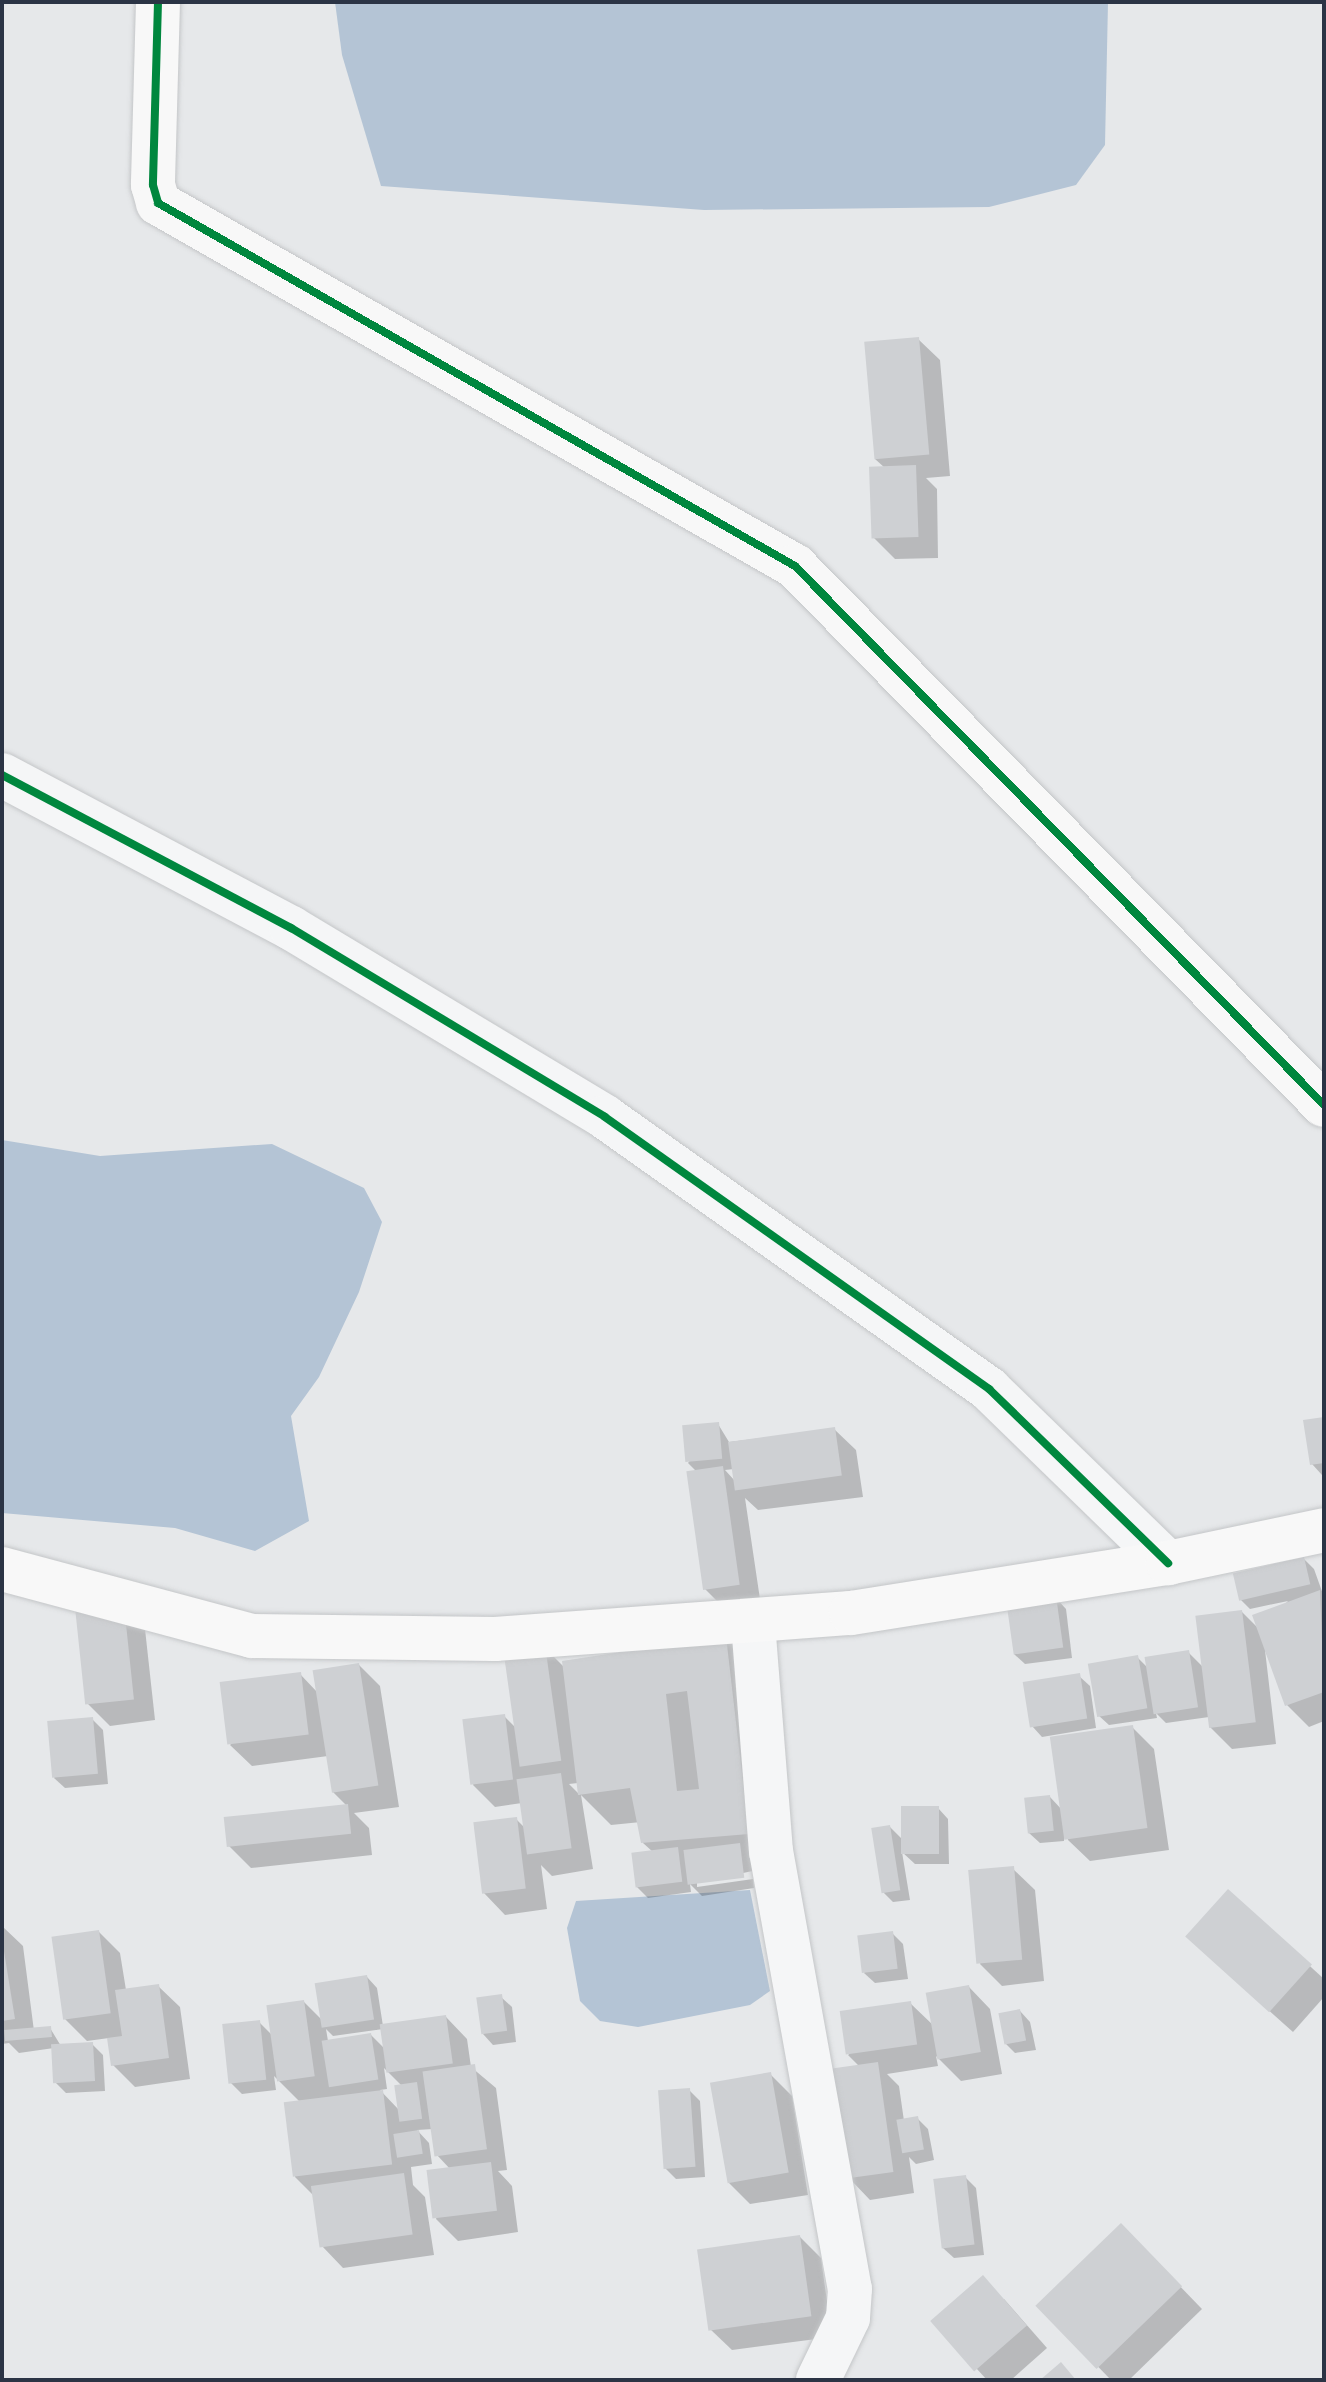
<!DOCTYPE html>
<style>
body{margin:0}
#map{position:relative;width:1326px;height:2382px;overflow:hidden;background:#e6e8ea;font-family:"Alegreya Sans",sans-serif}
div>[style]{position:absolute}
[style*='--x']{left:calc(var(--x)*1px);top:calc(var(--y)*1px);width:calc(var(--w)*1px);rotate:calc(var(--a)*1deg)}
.water>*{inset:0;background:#b4c4d5}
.shadow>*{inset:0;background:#0003}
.building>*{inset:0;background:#ced0d3;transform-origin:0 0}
.roads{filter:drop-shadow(0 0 2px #c4c6c8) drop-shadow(0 0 2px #c4c6c8)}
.street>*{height:44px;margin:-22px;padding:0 22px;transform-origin:22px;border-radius:22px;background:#f5f6f7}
.secondary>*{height:44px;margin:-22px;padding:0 22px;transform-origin:22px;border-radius:22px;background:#f8f8f8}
.cycleway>*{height:8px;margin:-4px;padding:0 4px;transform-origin:4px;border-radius:4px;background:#00873e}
span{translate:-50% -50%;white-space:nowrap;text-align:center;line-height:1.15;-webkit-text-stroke:7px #f4f6f9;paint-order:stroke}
.frame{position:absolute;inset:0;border:4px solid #2b3445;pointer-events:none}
</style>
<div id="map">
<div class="water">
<i style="clip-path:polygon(335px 2px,1108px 2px,1105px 145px,1076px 185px,989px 207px,704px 210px,381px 186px,342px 55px)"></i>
<i style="clip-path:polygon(2px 1140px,100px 1156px,272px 1144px,364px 1188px,382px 1222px,359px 1292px,319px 1377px,291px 1416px,309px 1521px,255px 1551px,175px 1528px,2px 1513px)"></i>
<i style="clip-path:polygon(750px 1890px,770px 1991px,750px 2005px,638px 2027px,600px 2021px,580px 2001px,567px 1928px,576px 1901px)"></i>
</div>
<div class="shadow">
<i style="clip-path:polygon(918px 339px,940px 360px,950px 476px,926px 478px,937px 489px,938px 558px,895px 559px,873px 537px,885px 468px,875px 459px)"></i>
<i style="clip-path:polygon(1324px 1419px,1324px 1475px,1322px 1475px,1312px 1464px)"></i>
<i style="clip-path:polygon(evenodd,718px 1424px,729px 1442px,834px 1429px,856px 1450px,863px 1497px,758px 1510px,745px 1498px,761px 1606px,727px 1611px,705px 1589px,697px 1472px,688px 1463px,718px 1424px,734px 1469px,735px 1481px,725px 1470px,734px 1469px)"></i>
<i style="clip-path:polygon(1304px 1559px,1314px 1569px,1324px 1597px,1324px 1721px,1309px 1727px,1287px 1705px,1265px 1650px,1276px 1744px,1232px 1749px,1210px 1727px,1209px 1717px,1166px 1723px,1156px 1713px,1157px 1718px,1109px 1725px,1098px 1715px,1137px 1657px,1149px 1669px,1188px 1652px,1203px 1667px,1242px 1612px,1260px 1630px,1288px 1601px,1250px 1609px,1239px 1598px)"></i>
<i style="clip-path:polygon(1056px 1598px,1066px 1609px,1072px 1658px,1025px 1664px,1014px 1654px)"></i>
<i style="clip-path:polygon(78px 1612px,145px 1629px,155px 1720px,110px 1726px,88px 1704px)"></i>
<i style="clip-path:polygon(evenodd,726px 1638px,757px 1670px,780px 1865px,697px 1883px,697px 1887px,753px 1879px,754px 1888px,702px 1896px,690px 1884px,691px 1892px,648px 1898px,637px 1887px,653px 1852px,643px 1843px,641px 1822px,611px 1825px,581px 1795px,593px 1869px,552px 1876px,541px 1865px,547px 1909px,505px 1915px,484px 1893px,516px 1819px,526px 1829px,522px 1803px,495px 1807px,473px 1785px,504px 1716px,515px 1727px,544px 1647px,565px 1668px,726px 1638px,578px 1783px,580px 1795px,569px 1784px,578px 1783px)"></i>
<i style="clip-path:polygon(359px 1665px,380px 1686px,399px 1807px,354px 1813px,369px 1828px,372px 1855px,251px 1868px,229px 1846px,347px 1806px,333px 1792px,328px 1756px,252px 1766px,230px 1745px,300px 1674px,318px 1693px)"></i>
<i style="clip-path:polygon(1079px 1676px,1090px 1686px,1096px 1728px,1042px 1737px,1032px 1726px)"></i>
<i style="clip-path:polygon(92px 1719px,103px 1730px,108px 1784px,65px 1788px,54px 1778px)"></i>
<i style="clip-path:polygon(1132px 1727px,1154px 1749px,1169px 1850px,1090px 1861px,1068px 1840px,1065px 1815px,1064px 1841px,1040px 1843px,1029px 1833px,1050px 1797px,1064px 1812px)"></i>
<i style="clip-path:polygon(938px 1808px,948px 1819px,949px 1864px,915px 1864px,902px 1852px,910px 1900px,893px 1902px,883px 1892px,890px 1827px,904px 1841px)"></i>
<i style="clip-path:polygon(1013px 1869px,1035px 1890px,1044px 1981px,1002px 1986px,980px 1964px)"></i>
<i style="clip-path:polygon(1229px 1892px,1324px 1979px,1324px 1997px,1293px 2032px,1210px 1958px)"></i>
<i style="clip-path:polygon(2px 1926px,23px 1946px,34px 2031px,50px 2028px,61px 2046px,92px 2044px,103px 2055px,105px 2091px,66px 2093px,55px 2082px,54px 2048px,19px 2053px,9px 2043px,2px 2044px)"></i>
<i style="clip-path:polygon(99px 1932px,120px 1953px,126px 1990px,158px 1986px,180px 2007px,190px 2079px,135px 2087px,113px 2065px,109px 2038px,87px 2041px,65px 2019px)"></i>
<i style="clip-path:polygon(892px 1933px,903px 1944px,908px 1979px,875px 1983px,864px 1973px)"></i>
<i style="clip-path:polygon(evenodd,367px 1977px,377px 1988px,383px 2026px,446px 2017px,467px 2039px,471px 2067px,496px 2088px,507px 2170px,498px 2171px,512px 2186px,518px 2232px,458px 2241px,436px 2219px,451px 2170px,436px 2154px,433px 2129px,417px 2130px,429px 2143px,432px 2164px,411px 2167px,413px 2185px,425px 2197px,434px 2255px,343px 2268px,322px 2246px,315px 2197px,295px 2177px,301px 2103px,274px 2076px,276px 2090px,242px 2094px,231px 2083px,259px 2022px,272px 2035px,304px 2002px,322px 2020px,367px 1977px,326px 2029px,333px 2036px,383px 2029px,386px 2050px,371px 2035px,328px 2041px,326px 2029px,367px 1977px,384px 2068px,402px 2086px,399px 2110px,380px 2090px,387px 2089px,384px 2068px)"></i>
<i style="clip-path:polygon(969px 1987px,990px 2009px,1002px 2074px,961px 2081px,936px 2056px,938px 2066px,887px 2074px,899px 2086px,904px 2121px,917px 2118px,928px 2129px,934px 2160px,916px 2164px,909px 2157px,914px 2193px,870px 2200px,849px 2178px,860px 2067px,848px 2055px,910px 2003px,934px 2026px)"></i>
<i style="clip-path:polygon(501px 1997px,512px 2007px,516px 2042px,493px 2045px,483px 2034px)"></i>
<i style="clip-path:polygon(1020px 2011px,1030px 2022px,1036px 2050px,1015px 2053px,1004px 2042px)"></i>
<i style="clip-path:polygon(770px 2074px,792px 2096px,808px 2195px,750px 2204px,728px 2182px)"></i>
<i style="clip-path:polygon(689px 2090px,700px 2101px,705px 2177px,676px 2179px,665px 2168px)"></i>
<i style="clip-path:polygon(965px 2177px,976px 2188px,984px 2255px,954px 2258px,943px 2248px)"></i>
<i style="clip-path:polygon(800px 2237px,821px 2258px,832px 2337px,732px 2350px,710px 2329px)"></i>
<i style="clip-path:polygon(1143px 2248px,1202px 2309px,1129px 2380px,1111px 2380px,1039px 2306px)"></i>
<i style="clip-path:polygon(1004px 2299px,1047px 2348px,1011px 2380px,987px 2380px,934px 2322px)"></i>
</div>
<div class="building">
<i style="left:919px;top:337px;width:118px;height:55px;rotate:85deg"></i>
<i style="left:916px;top:465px;width:72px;height:47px;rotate:88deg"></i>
<i style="clip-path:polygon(1324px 1417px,1324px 1463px,1310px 1465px,1303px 1420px)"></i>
<i style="left:719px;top:1422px;width:37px;height:37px;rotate:85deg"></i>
<i style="left:835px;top:1427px;width:49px;height:108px;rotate:82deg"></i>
<i style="left:723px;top:1466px;width:120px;height:37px;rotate:82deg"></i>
<i style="left:1304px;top:1557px;width:28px;height:73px;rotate:77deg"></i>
<i style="clip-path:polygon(1320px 1590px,1324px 1692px,1285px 1706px,1252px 1615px)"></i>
<i style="left:1056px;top:1596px;width:52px;height:50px;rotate:82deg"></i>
<i style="left:124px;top:1605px;width:95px;height:49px;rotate:84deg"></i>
<i style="left:1242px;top:1610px;width:113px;height:47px;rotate:83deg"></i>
<i style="clip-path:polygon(evenodd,726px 1636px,749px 1834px,641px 1843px,630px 1788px,578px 1795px,562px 1661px,726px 1636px,687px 1691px,699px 1789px,677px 1791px,666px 1694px,687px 1691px)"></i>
<i style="left:545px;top:1645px;width:117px;height:42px;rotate:82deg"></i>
<i style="left:1189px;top:1650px;width:58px;height:45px;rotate:81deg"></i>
<i style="left:1138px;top:1655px;width:54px;height:51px;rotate:80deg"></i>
<i style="left:359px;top:1663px;width:124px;height:47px;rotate:81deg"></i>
<i style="left:301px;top:1672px;width:63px;height:82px;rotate:83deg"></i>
<i style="left:1080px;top:1673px;width:46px;height:58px;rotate:81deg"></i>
<i style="left:505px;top:1714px;width:66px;height:43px;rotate:83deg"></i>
<i style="left:93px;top:1717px;width:57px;height:46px;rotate:85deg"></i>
<i style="left:1133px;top:1725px;width:104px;height:84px;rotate:82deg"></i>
<i style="left:561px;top:1773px;width:76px;height:45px;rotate:82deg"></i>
<i style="left:1050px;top:1795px;width:36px;height:26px;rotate:84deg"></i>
<i style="left:348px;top:1804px;width:30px;height:125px;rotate:84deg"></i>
<i style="left:939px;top:1806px;width:48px;height:38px;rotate:90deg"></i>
<i style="left:517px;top:1817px;width:72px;height:44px;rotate:83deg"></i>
<i style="left:890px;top:1825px;width:66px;height:19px;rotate:81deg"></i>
<i style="left:740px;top:1843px;width:35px;height:57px;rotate:83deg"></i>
<i style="left:678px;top:1847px;width:35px;height:47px;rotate:83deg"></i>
<i style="left:1014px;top:1866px;width:94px;height:46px;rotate:85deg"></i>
<i style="left:1228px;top:1889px;width:113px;height:64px;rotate:42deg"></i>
<i style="left:99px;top:1930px;width:84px;height:48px;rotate:82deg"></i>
<i style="left:893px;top:1931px;width:38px;height:36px;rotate:83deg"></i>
<i style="clip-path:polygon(2px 1939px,15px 2019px,2px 2021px)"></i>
<i style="left:367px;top:1975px;width:45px;height:53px;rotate:81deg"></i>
<i style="clip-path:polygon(159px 1984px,169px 2058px,111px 2066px,107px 2038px,122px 2036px,115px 1990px)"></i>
<i style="left:969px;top:1985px;width:68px;height:44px;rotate:80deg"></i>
<i style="left:502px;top:1994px;width:37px;height:26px;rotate:82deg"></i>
<i style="left:304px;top:2000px;width:77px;height:38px;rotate:82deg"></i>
<i style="left:911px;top:2001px;width:44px;height:72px;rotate:82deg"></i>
<i style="left:1020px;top:2009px;width:32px;height:22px;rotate:79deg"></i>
<i style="left:446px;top:2015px;width:49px;height:67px;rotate:82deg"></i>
<i style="left:260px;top:2020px;width:60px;height:38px;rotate:84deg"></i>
<i style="left:51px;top:2026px;width:11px;height:47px;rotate:85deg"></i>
<i style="left:371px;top:2033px;width:47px;height:50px;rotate:81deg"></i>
<i style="left:93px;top:2042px;width:39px;height:42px;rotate:87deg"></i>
<i style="left:878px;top:2062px;width:111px;height:48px;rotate:82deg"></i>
<i style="left:475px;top:2064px;width:86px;height:53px;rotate:82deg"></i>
<i style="left:771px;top:2072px;width:102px;height:62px;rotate:80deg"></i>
<i style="left:417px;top:2082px;width:37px;height:23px;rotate:82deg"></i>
<i style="left:690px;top:2088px;width:79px;height:32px;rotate:86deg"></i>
<i style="left:383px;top:2090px;width:75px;height:100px;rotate:83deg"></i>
<i style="left:918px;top:2116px;width:34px;height:22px;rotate:80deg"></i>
<i style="left:419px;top:2130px;width:24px;height:26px;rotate:81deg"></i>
<i style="left:491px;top:2162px;width:49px;height:65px;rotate:83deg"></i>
<i style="left:404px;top:2173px;width:62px;height:94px;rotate:82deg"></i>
<i style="left:966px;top:2175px;width:70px;height:33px;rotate:83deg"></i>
<i style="left:1121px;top:2223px;width:88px;height:119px;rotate:46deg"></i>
<i style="left:800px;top:2235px;width:82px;height:104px;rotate:82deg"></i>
<i style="left:983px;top:2275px;width:67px;height:70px;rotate:49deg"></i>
<i style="clip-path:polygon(1061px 2362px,1076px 2380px,1040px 2380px)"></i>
</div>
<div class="roads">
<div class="street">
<i style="--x:2;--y:775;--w:327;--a:27.9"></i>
<i style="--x:291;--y:928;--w:366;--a:31"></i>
<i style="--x:605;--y:1117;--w:471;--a:35.3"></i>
<i style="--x:989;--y:1389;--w:250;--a:44.2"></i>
<i style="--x:753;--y:1623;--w:229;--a:85.5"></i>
<i style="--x:771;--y:1851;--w:445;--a:79.8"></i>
<i style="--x:850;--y:2289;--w:29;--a:94"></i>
<i style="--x:848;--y:2318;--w:69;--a:115.8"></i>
</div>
<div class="secondary">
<i style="--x:158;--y:2;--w:183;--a:91.6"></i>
<i style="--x:153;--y:185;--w:19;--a:74"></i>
<i style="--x:158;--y:203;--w:733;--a:29.68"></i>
<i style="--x:795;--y:566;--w:755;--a:45.54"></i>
<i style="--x:2;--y:1569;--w:259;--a:15"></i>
<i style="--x:252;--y:1636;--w:243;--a:0.7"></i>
<i style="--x:495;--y:1639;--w:357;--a:-4.2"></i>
<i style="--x:851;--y:1613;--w:321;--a:-9"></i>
<i style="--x:1168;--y:1563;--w:159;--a:-11.9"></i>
</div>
</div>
<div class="cycleway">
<i style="--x:158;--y:2;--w:183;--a:91.6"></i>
<i style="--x:153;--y:185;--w:19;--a:74"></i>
<i style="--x:158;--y:203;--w:733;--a:29.68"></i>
<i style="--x:795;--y:566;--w:755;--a:45.54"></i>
<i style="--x:2;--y:775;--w:327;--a:27.9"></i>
<i style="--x:291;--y:928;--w:366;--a:31"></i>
<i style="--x:605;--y:1117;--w:471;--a:35.3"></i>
<i style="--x:989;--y:1389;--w:250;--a:44.2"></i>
</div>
<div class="frame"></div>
</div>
